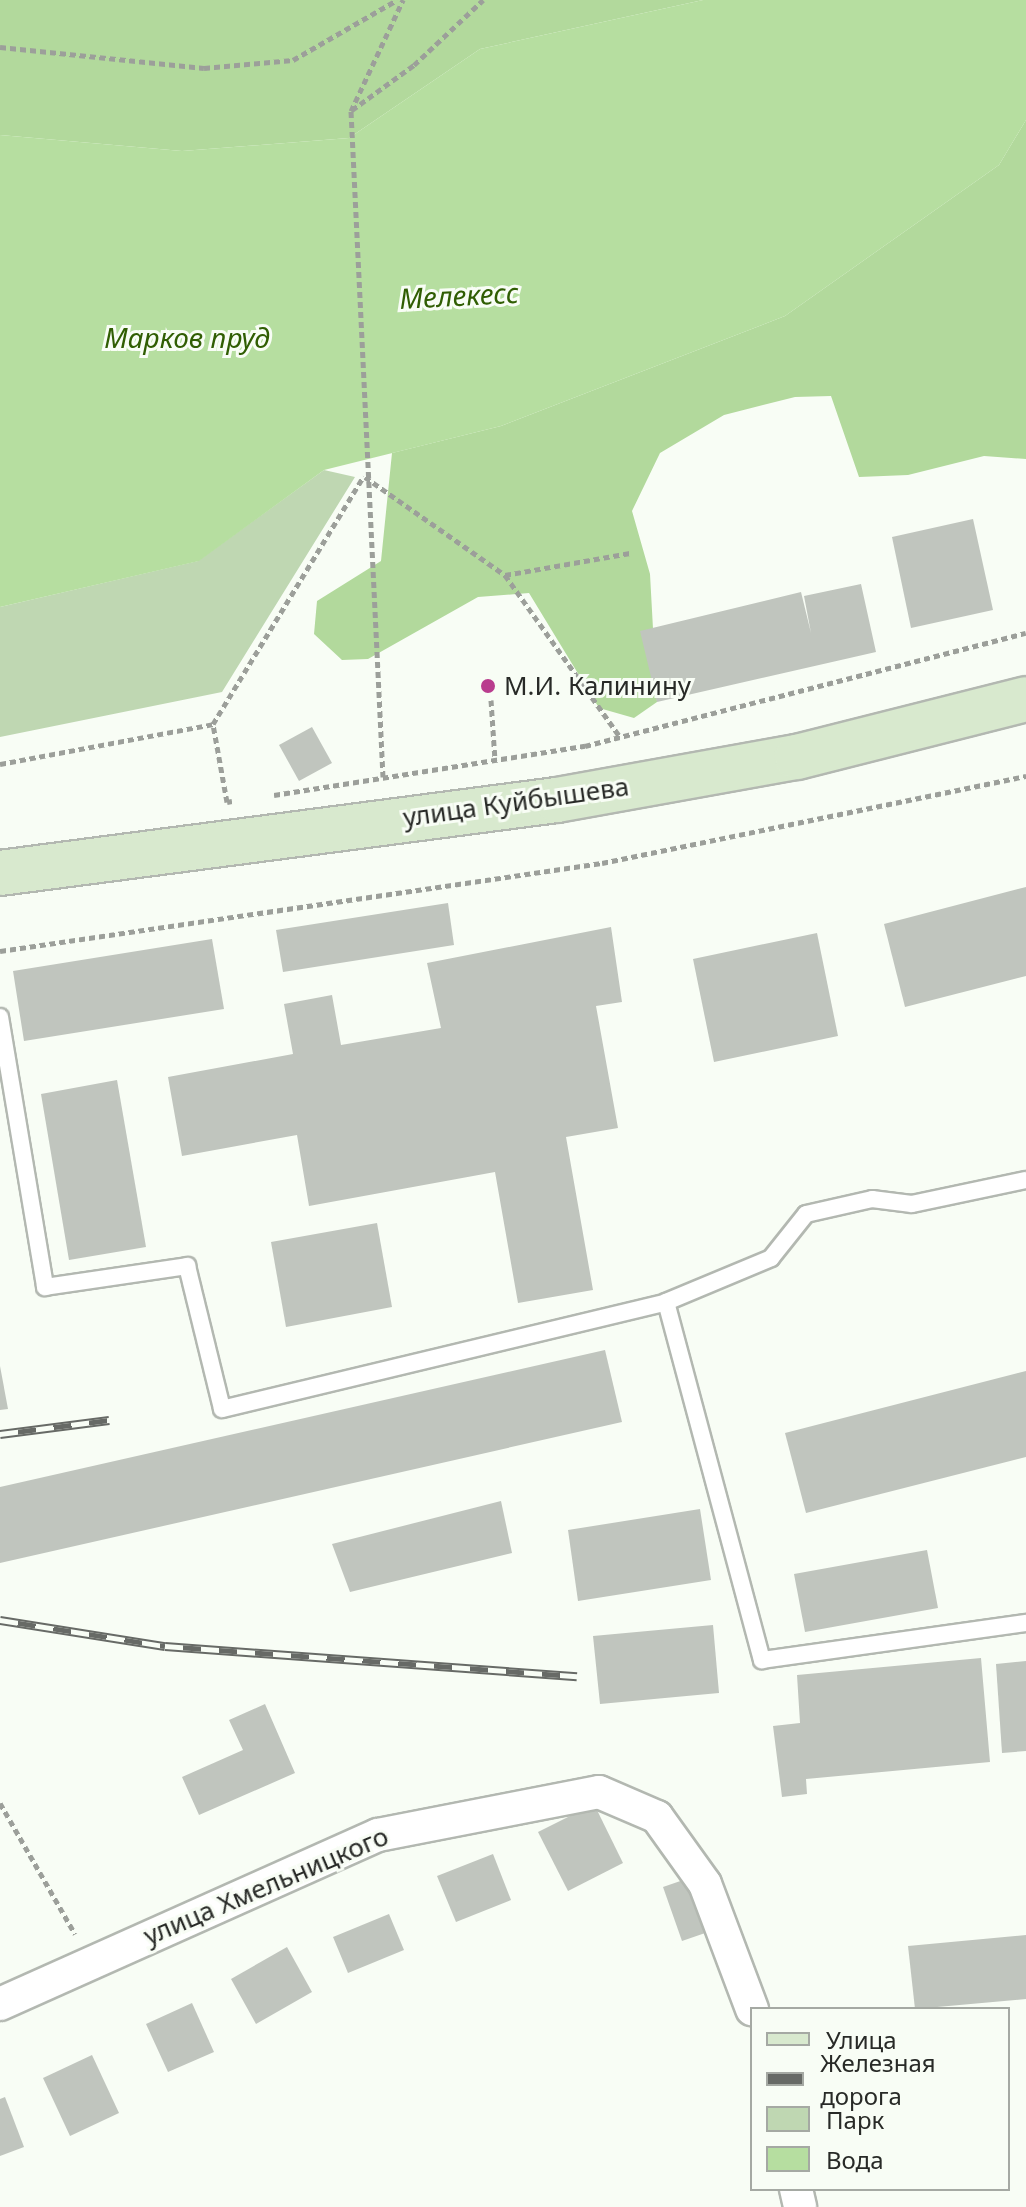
<!DOCTYPE html>
<html>
<head>
<meta charset="utf-8">
<style>
	body { margin:0 }
	#map { position:relative; width:1026px; height:2207px; overflow:hidden; background:#f8fdf5; font-family:"Noto Sans",sans-serif }
	div>[style] { position:absolute }
	.green>* { inset:0; background:#bfd7b2 }
	.forest>* { inset:0; background:#b2d99c }
	.water>* { inset:0; background:#b6dea0 }
	.building>* { inset:0; background:#c0c5be }
	.path>* { height:5px; margin-top:-2.5px; transform-origin:0; background:repeating-linear-gradient(90deg,#9c9f9a 0 6px,transparent 0 10px) }
	.roads { filter:drop-shadow(2px 0 #b3b8b1) drop-shadow(-2px 0 #b3b8b1) drop-shadow(0 2px #b3b8b1) drop-shadow(0 -2px #b3b8b1) }
	.lane>* { height:16px; margin:-8px; padding:0 8px; transform-origin:8px; border-radius:8px; background:#fff }
	.street>* { height:32px; margin:-16px; padding:0 16px; transform-origin:16px; border-radius:16px; background:#fff }
	.secondary>* { height:44px; margin:-22px; padding:0 22px; transform-origin:22px; border-radius:22px; background:#d8e9ce }
	.rail>* { height:9px; margin-top:-4.5px; transform-origin:0; background:repeating-linear-gradient(90deg,#f8fdf5 0 18px,#676a66 0 36px); box-sizing:border-box; border-block:2px solid #676a66 }
	.dots>* { width:22px; height:22px; translate:-50% -50%; box-sizing:border-box; border:4px solid #f8fdf5; border-radius:50% }
	span { translate:-50% -50%; white-space:nowrap; text-align:center; line-height:1.15; -webkit-text-stroke:6px #f8fdf5; paint-order:stroke }
	.poi-label { font-size:26px; color:#282a27 }
	.left { translate:0 -50%; text-align:left }
	.street-label { font-size:26px; color:#282a27 }
	.water-label { font-size:28px; color:#305e03; font-style:italic }
	.legend { position:absolute; left:750px; top:2007px; width:260px; height:184px; box-sizing:border-box; background:#f8fdf5; border:2px solid #a5a9a3; margin:0; padding:10px 14px; list-style:none; font-size:24px; color:#282a27 }
	.legend li { display:flex; align-items:center; gap:16px; height:40px }
	.legend b { width:40px; border:2px solid #a5a9a3 }
</style>
</head>
<body>
<div id="map">
	<div class="green">
		<i style="clip-path:polygon(324px 470px,355px 477px,222px 692px,0 737px,0 607px,198px 561px)"></i>
	</div>
	<div class="forest">
		<i style="clip-path:polygon(0 0,703px 0,480px 49px,349px 138px,182px 151px,0 135px)"></i>
		<i style="clip-path:polygon(1026px 120px,1026px 459px,984px 456px,908px 475px,859px 477px,831px 396px,795px 397px,724px 415px,660px 453px,632px 511px,650px 574px,657px 702px,634px 718px,599px 708px,529px 593px,478px 597px,368px 659px,342px 660px,314px 634px,317px 601px,381px 561px,392px 453px,501px 426px,785px 316px,999px 165px)"></i>
	</div>
	<div class="water">
		<i style="clip-path:polygon(703px 0,1026px 0,1026px 120px,999px 165px,785px 316px,501px 426px,324px 470px,199px 561px,0 607px,0 135px,182px 151px,349px 138px,480px 49px)"></i>
	</div>
	<div class="building">
		<i style="clip-path:polygon(973px 519px,993px 610px,911px 628px,892px 537px)"></i>
		<i style="clip-path:polygon(861px 584px,876px 652px,657px 702px,640px 631px,801px 592px,811px 633px,804px 596px)"></i>
		<i style="clip-path:polygon(312px 727px,332px 763px,299px 781px,279px 745px)"></i>
		<i style="clip-path:polygon(1026px 887px,1026px 976px,905px 1007px,884px 924px)"></i>
		<i style="clip-path:polygon(448px 903px,454px 945px,283px 972px,276px 930px)"></i>
		<i style="clip-path:polygon(611px 927px,622px 1002px,596px 1006px,618px 1128px,566px 1137px,593px 1290px,518px 1303px,495px 1172px,309px 1206px,297px 1135px,182px 1156px,168px 1077px,293px 1054px,284px 1004px,332px 995px,341px 1045px,441px 1028px,427px 963px)"></i>
		<i style="clip-path:polygon(817px 933px,838px 1036px,714px 1062px,693px 959px)"></i>
		<i style="clip-path:polygon(212px 939px,224px 1009px,24px 1041px,13px 971px)"></i>
		<i style="clip-path:polygon(117px 1080px,146px 1247px,69px 1260px,41px 1094px)"></i>
		<i style="clip-path:polygon(377px 1223px,392px 1307px,286px 1327px,271px 1242px)"></i>
		<i style="clip-path:polygon(605px 1350px,622px 1422px,0 1563px,0 1487px)"></i>
		<i style="clip-path:polygon(0 1366px,8px 1409px,0 1410px)"></i>
		<i style="clip-path:polygon(1026px 1371px,1026px 1457px,806px 1513px,785px 1433px)"></i>
		<i style="clip-path:polygon(501px 1501px,512px 1553px,350px 1592px,332px 1544px)"></i>
		<i style="clip-path:polygon(700px 1509px,711px 1580px,578px 1601px,568px 1530px)"></i>
		<i style="clip-path:polygon(927px 1550px,938px 1608px,805px 1632px,794px 1574px)"></i>
		<i style="clip-path:polygon(713px 1625px,719px 1693px,600px 1704px,593px 1636px)"></i>
		<i style="clip-path:polygon(981px 1658px,990px 1762px,806px 1779px,807px 1794px,782px 1797px,773px 1726px,800px 1723px,797px 1675px)"></i>
		<i style="clip-path:polygon(1026px 1661px,1026px 1751px,1002px 1753px,996px 1664px)"></i>
		<i style="clip-path:polygon(265px 1704px,295px 1773px,199px 1815px,182px 1777px,243px 1750px,229px 1720px)"></i>
		<i style="clip-path:polygon(594px 1804px,623px 1863px,568px 1891px,538px 1832px)"></i>
		<i style="clip-path:polygon(493px 1854px,511px 1900px,456px 1922px,437px 1876px)"></i>
		<i style="clip-path:polygon(692px 1877px,711px 1931px,682px 1941px,663px 1887px)"></i>
		<i style="clip-path:polygon(389px 1914px,404px 1950px,348px 1973px,333px 1937px)"></i>
		<i style="clip-path:polygon(1026px 1935px,1026px 1999px,915px 2009px,908px 1946px)"></i>
		<i style="clip-path:polygon(287px 1947px,312px 1992px,256px 2024px,231px 1979px)"></i>
		<i style="clip-path:polygon(192px 2003px,214px 2052px,168px 2072px,146px 2024px)"></i>
		<i style="clip-path:polygon(92px 2055px,119px 2113px,70px 2136px,43px 2078px)"></i>
		<i style="clip-path:polygon(5px 2097px,24px 2147px,0 2156px,0 2099px)"></i>
	</div>
	<div class="path">
		<i style="left:0;top:47px;width:205px;rotate:5.9deg"></i>
		<i style="left:204px;top:68px;width:89px;rotate:-5.1deg"></i>
		<i style="left:293px;top:60px;width:120px;rotate:-30deg"></i>
		<i style="left:352px;top:110px;width:77px;rotate:-36deg"></i>
		<i style="left:414px;top:65px;width:95px;rotate:-43.3deg"></i>
		<i style="left:365px;top:477px;width:171px;rotate:35deg"></i>
		<i style="left:505px;top:575px;width:127px;rotate:-10deg"></i>
		<i style="left:505px;top:575px;width:199px;rotate:54.6deg"></i>
		<i style="left:491px;top:700px;width:60px;rotate:86.2deg"></i>
		<i style="left:0;top:764px;width:217px;rotate:-10.6deg"></i>
		<i style="left:383px;top:777px;width:667px;rotate:-92.75deg"></i>
		<i style="left:351px;top:111px;width:123px;rotate:-64.9deg"></i>
		<i style="left:274px;top:795px;width:315px;rotate:-9deg"></i>
		<i style="left:585px;top:746px;width:455px;rotate:-14.4deg"></i>
		<i style="left:232px;top:801px;width:5px;rotate:169deg"></i>
		<i style="left:227px;top:802px;width:79px;rotate:-100.2deg"></i>
		<i style="left:213px;top:724px;width:290px;rotate:-58.7deg"></i>
		<i style="left:0;top:951px;width:608px;rotate:-8.32deg"></i>
		<i style="left:602px;top:863px;width:433px;rotate:-11.6deg"></i>
		<i style="left:0;top:1803px;width:151px;rotate:60.2deg"></i>
	</div>
	<div class="roads">
		<div class="lane">
			<i style="left:0;top:1017px;width:274px;rotate:80.5deg"></i>
			<i style="left:45px;top:1287px;width:144px;rotate:-8.4deg"></i>
			<i style="left:187px;top:1266px;width:147px;rotate:76.2deg"></i>
			<i style="left:222px;top:1409px;width:457px;rotate:-13.5deg"></i>
			<i style="left:666px;top:1302px;width:114px;rotate:-22.7deg"></i>
			<i style="left:771px;top:1258px;width:56px;rotate:-51.5deg"></i>
			<i style="left:806px;top:1214px;width:68px;rotate:-12.8deg"></i>
			<i style="left:872px;top:1199px;width:40px;rotate:7.1deg"></i>
			<i style="left:912px;top:1204px;width:116px;rotate:-11.9deg"></i>
			<i style="left:666px;top:1302px;width:371px;rotate:75deg"></i>
			<i style="left:762px;top:1660px;width:267px;rotate:-8deg"></i>
		</div>
		<div class="street">
			<i style="left:0;top:2004px;width:414px;rotate:-24.1deg"></i>
			<i style="left:378px;top:1835px;width:225px;rotate:-11deg"></i>
			<i style="left:599px;top:1792px;width:63px;rotate:23.3deg"></i>
			<i style="left:657px;top:1817px;width:82px;rotate:54.4deg"></i>
			<i style="left:705px;top:1884px;width:134px;rotate:69.4deg"></i>
			<i style="left:796px;top:2189px;width:18px;rotate:77deg"></i>
		</div>
		<div class="secondary">
			<i style="left:0;top:873px;width:562px;rotate:-7.47deg"></i>
			<i style="left:557px;top:800px;width:244px;rotate:-10.2deg"></i>
			<i style="left:797px;top:757px;width:236px;rotate:-14.2deg"></i>
		</div>
	</div>
	<div class="rail">
		<i style="left:0;top:1434px;width:110px;rotate:-7.3deg"></i>
		<i style="left:0;top:1620px;width:167px;rotate:9deg"></i>
		<i style="left:165px;top:1646px;width:413px;rotate:4.2deg"></i>
	</div>
	<div class="dots">
		<i style="left:488px;top:686px;background:#b93d8e"></i>
	</div>
	<div class="poi-label">
		<span class="left" style="left:504px;top:686px">М.И. Калинину</span>
	</div>
	<div class="street-label">
		<span style="left:516px;top:802px;rotate:-8deg">улица Куйбышева</span>
		<span style="left:266px;top:1886px;rotate:-23deg">улица Хмельницкого</span>
	</div>
	<div class="water-label">
		<span style="left:459px;top:295px;rotate:-3deg">Мелекесс</span>
		<span style="left:187px;top:337px">Марков пруд</span>
	</div>
	<ul class="legend">
	<li><b style="height:10px;background:#d8e9ce"></b>Улица</li>
	<li><b style="height:10px;background:#676a66"></b>Железная дорога</li>
	<li><b style="height:22px;background:#bfd7b2"></b>Парк</li>
	<li><b style="height:22px;background:#b6dea0"></b>Вода</li>
	</ul>
</div>
</body>
</html>
